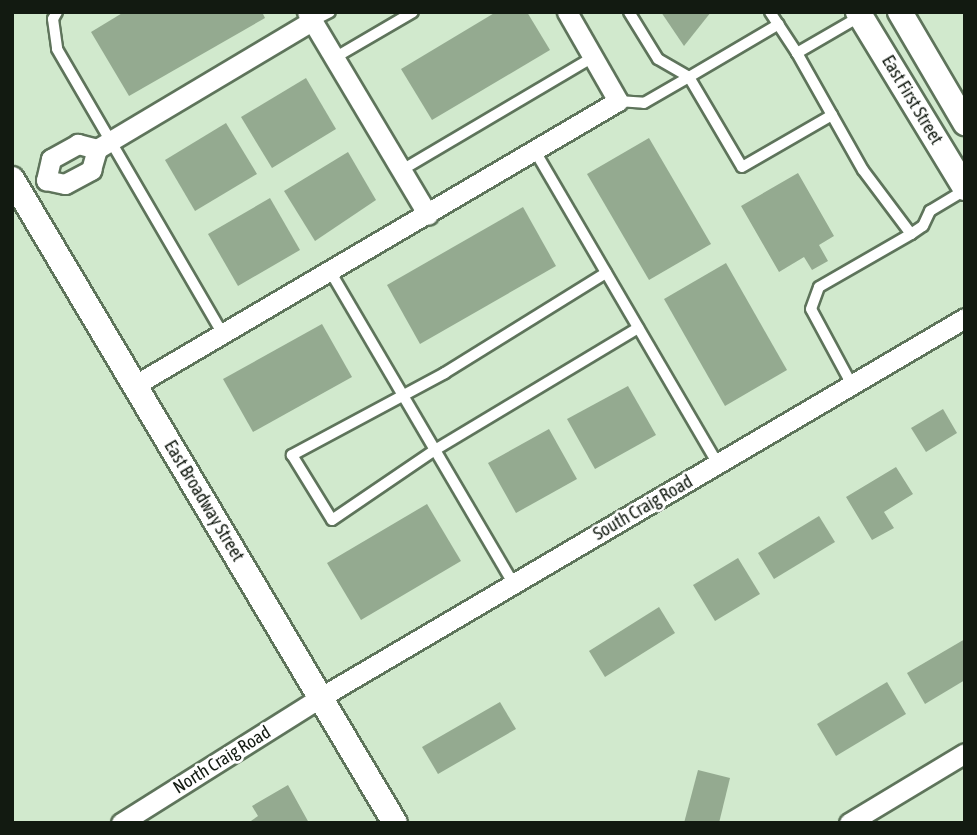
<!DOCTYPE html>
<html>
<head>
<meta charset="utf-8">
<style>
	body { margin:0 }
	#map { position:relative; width:977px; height:835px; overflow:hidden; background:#d1e9cd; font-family:"Asap Condensed",sans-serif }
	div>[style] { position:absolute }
	.building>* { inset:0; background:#94aa90 }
	.roads { filter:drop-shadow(2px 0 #5e745b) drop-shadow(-2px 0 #5e745b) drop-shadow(0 2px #5e745b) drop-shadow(0 -2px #5e745b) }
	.service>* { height:10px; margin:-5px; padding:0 5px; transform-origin:5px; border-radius:5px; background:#fff }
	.minor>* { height:19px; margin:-9.5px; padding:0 9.5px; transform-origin:9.5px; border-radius:9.5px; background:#fff }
	.tertiary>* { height:24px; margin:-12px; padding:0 12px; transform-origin:12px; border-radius:12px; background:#fff }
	span { translate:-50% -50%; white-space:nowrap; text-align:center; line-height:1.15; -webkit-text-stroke:5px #fff; paint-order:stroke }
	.street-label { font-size:18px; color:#121a11 }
	.frame { position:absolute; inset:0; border:14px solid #121a11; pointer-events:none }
</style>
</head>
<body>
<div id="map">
	<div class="building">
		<i style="clip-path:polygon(124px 12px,262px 12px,265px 18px,129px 96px,91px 32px)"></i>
		<i style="clip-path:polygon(496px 12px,527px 12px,550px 50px,432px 120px,401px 69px)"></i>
		<i style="clip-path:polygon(661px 12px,711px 12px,684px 46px)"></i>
		<i style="clip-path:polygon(306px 78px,336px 129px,272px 168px,241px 117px)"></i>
		<i style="clip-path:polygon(226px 123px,257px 174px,195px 211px,165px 160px)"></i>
		<i style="clip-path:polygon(649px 138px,711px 244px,649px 280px,587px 174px)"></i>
		<i style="clip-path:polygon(348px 152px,376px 200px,315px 241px,284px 191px)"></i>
		<i style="clip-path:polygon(798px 173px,834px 236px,819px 245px,828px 261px,812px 270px,804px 257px,779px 272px,741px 206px)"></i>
		<i style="clip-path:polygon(270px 198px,300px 250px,238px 286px,208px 234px)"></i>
		<i style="clip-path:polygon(523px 207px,556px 266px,420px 344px,387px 285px)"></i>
		<i style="clip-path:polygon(726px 263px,787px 370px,725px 406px,664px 299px)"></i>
		<i style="clip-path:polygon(322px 324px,352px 377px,253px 432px,223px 379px)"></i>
		<i style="clip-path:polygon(628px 386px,656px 435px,595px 469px,567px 419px)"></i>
		<i style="clip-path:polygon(943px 409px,957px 433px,926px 452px,911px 428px)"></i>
		<i style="clip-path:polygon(549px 429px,577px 479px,516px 513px,488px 463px)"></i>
		<i style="clip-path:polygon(896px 467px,913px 494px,884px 512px,894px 528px,872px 540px,846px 497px)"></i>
		<i style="clip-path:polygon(427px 504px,461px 561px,361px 620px,327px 563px)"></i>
		<i style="clip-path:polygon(819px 516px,835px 542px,774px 579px,758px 553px)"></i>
		<i style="clip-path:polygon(738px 558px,760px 594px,715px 621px,693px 585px)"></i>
		<i style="clip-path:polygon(659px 607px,675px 633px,605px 677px,589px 651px)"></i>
		<i style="clip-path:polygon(965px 639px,965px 680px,925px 704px,907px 673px)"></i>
		<i style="clip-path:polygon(887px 682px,906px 714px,836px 756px,817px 724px)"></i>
		<i style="clip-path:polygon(500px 702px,516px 729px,438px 774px,422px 747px)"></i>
		<i style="clip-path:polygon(698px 770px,730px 778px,719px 823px,684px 823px)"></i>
		<i style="clip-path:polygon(288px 785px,309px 823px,248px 823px,258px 816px,252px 806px)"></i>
	</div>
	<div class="roads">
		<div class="service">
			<i style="left:57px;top:12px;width:8px;rotate:120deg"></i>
			<i style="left:53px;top:19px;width:30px;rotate:82deg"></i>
			<i style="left:57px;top:49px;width:330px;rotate:59.8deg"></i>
			<i style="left:629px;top:12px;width:55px;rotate:58.3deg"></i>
			<i style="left:658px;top:59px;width:36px;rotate:30deg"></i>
			<i style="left:689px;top:77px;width:104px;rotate:-30.5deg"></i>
			<i style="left:770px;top:12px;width:49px;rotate:56.6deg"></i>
			<i style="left:859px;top:17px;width:72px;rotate:149.9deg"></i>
			<i style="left:797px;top:53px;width:134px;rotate:60.6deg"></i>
			<i style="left:863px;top:170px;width:80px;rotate:53.1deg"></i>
			<i style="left:312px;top:21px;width:20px;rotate:-27deg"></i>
			<i style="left:336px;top:57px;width:89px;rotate:-30.3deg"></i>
			<i style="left:618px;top:101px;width:26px;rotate:4deg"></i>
			<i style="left:644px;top:103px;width:52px;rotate:-30deg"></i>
			<i style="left:689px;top:77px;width:104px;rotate:59.5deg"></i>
			<i style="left:742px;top:167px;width:104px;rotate:-30deg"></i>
			<i style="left:535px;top:151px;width:363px;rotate:59.7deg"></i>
			<i style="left:402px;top:170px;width:222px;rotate:-30.6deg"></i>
			<i style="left:330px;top:271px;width:363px;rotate:59.6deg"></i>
			<i style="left:606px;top:273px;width:190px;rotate:148.2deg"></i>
			<i style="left:445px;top:373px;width:174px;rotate:151.8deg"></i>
			<i style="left:292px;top:455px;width:76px;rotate:58.4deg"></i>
			<i style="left:332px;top:520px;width:125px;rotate:-34.2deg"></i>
			<i style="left:435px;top:450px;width:237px;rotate:-31deg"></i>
			<i style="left:852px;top:385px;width:86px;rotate:-118.3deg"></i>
			<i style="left:811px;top:309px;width:23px;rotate:-70deg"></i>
			<i style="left:819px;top:287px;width:106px;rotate:-29.9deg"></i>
			<i style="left:911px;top:234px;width:14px;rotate:-34deg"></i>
			<i style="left:923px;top:226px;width:17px;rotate:-65deg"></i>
			<i style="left:930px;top:211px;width:41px;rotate:-31deg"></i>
		</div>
		<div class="minor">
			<i style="left:307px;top:12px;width:236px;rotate:59.2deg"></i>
			<i style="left:97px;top:149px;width:20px;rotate:-165deg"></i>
			<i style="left:78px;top:144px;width:31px;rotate:151deg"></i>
			<i style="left:51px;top:159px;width:22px;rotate:103deg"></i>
			<i style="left:46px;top:180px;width:19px;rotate:12deg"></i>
			<i style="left:65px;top:184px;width:30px;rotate:-28deg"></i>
			<i style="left:91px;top:170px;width:22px;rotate:-74deg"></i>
			<i style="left:97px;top:149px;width:250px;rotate:-30.8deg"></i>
			<i style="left:135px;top:385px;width:560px;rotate:-30.46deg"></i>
			<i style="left:618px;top:101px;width:103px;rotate:-119.8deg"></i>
			<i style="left:121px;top:823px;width:236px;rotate:-32.2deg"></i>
			<i style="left:321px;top:697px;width:747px;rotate:-30.48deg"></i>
			<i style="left:849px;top:823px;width:135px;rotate:-31.1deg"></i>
		</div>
		<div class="tertiary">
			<i style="left:858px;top:12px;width:206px;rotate:58.7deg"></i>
			<i style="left:900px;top:12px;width:129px;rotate:59.6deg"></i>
			<i style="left:12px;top:179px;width:749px;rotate:59.26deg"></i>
		</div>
	</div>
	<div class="street-label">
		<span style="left:912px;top:100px;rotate:59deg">East First Street</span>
		<span style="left:204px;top:501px;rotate:59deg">East Broadway Street</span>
		<span style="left:643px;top:508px;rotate:-30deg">South Craig Road</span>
		<span style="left:222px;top:760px;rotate:-32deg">North Craig Road</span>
	</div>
	<div class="frame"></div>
</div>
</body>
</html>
